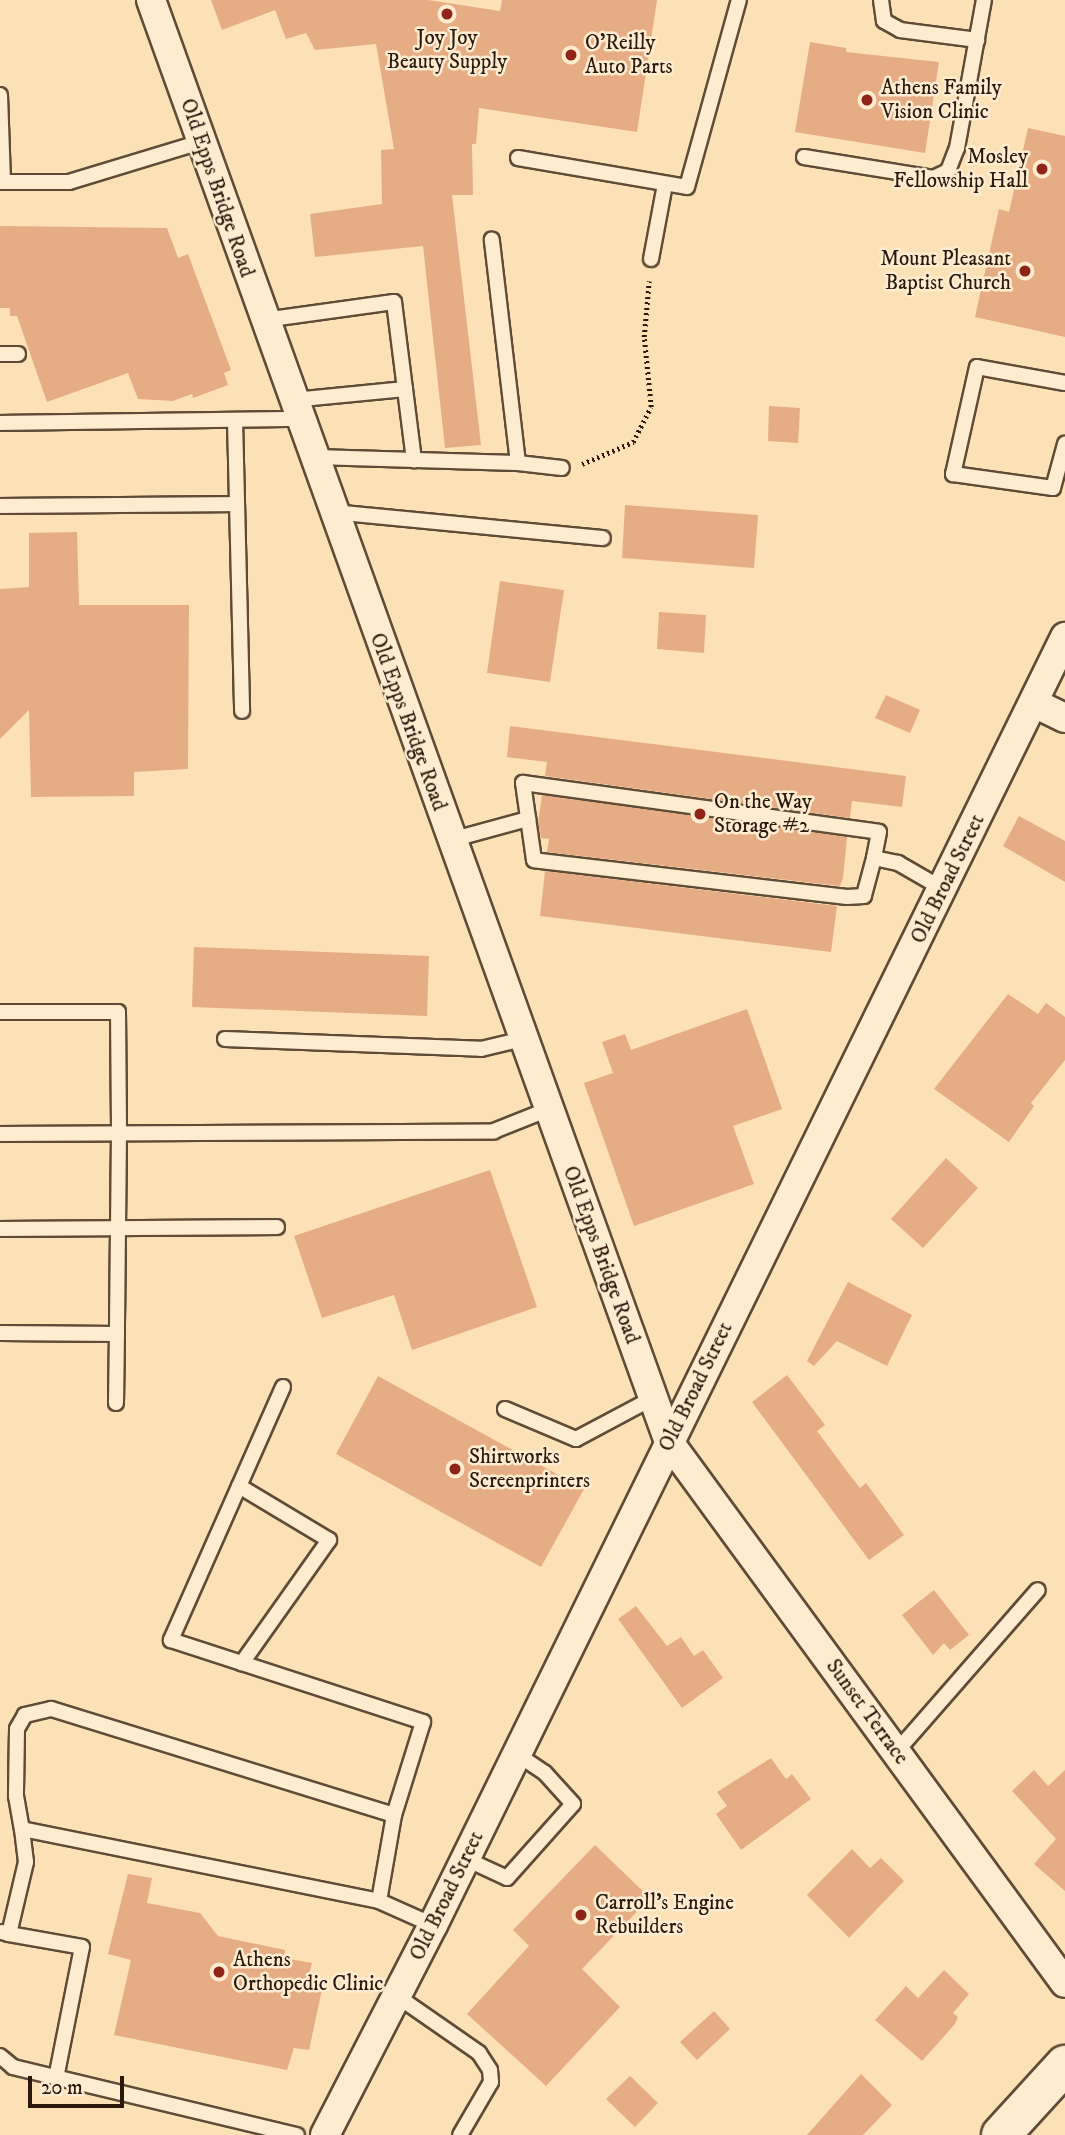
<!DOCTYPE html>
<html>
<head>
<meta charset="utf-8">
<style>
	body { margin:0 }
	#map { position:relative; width:1065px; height:2135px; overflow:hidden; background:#fce1b6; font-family:"IM FELL DW Pica",serif }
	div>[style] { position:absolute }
	.building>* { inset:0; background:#e6ad85 }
	.path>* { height:4.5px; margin-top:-2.25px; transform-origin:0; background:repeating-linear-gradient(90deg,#2b190d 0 2px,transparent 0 5.5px) }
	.roads { filter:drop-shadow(2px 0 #5f4b37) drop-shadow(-2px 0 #5f4b37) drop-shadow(0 2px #5f4b37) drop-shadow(0 -2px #5f4b37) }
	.lane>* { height:14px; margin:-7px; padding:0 7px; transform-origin:7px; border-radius:7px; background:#fdecd0 }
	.street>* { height:28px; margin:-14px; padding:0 14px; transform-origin:14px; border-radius:14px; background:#fdecd0 }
	.secondary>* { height:38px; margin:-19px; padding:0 19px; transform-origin:19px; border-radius:19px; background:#fdecd0 }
	.dots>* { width:19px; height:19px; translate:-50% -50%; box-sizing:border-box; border:4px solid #fdecd0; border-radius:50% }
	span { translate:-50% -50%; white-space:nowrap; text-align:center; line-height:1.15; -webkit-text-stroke:5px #fdecd0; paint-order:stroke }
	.poi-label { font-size:21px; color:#2b190d }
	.left { translate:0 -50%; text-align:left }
	.right { translate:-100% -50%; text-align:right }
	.street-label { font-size:21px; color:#2b190d }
	.scale { position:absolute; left:28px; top:2076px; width:96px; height:32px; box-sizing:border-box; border:4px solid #2b190d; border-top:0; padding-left:9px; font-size:21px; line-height:24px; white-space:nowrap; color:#2b190d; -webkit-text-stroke:5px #fdecd0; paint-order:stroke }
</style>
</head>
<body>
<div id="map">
	<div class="building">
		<i style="clip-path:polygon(211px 0,428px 0,500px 11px,502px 0,657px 0,637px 132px,479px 108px,476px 144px,472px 144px,473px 195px,452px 195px,481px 445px,445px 448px,423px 246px,315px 257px,310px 214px,382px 204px,381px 150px,394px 149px,376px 44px,315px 50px,306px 33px,286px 39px,275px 10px,222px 30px)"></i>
		<i style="clip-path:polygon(810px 42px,846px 48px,846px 52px,939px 62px,925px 153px,795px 132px)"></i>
		<i style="clip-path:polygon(1028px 128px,1065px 136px,1065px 337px,975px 317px,999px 209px,1009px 212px)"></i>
		<i style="clip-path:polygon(0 226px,167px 228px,178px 258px,188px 254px,231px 370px,224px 373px,228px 385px,193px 398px,192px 394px,173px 401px,138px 399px,128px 373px,47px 402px,17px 316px,10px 316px,10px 308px,0 308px)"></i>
		<i style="clip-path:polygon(769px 406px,800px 408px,798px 443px,768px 441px)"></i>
		<i style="clip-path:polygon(625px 505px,758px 515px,754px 568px,622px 558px)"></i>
		<i style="clip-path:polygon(77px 532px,79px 605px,189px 605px,188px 769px,134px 772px,134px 796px,31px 797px,29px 710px,0 739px,0 589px,29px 587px,29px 533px)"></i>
		<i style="clip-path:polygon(500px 581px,564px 590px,550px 682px,487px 673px)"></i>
		<i style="clip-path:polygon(659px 612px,706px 615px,704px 653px,657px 649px)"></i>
		<i style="clip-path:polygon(886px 695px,920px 710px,910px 733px,875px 718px)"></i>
		<i style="clip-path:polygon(510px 726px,906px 776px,902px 807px,852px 801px,850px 818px,545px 776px,547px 762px,507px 757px)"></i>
		<i style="clip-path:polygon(542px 795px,847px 837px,843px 878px,840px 886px,547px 852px,549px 839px,541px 838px,538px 823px)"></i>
		<i style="clip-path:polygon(1019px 816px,1065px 841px,1065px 882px,1003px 846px)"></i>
		<i style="clip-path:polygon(545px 871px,837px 906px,831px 952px,540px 916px)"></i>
		<i style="clip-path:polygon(194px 947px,429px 956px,427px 1016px,192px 1007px)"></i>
		<i style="clip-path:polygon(1008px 994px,1038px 1014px,1046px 1003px,1065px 1017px,1065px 1060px,1031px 1103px,1034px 1106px,1009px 1142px,934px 1089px)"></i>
		<i style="clip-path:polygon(747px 1009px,782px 1109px,733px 1126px,754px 1184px,634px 1226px,584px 1083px,613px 1073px,602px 1042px,625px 1034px,631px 1050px)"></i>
		<i style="clip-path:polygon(946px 1158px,978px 1188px,923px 1248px,891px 1219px)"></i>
		<i style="clip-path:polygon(490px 1170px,537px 1307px,412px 1350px,394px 1295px,322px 1318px,294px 1236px)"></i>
		<i style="clip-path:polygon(848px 1282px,912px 1315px,887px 1366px,837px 1341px,814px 1366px,807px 1361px)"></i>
		<i style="clip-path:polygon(787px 1375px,825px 1425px,817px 1431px,849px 1474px,860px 1488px,866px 1483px,904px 1535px,869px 1560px,752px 1402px)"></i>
		<i style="clip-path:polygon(378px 1376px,584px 1489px,541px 1567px,336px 1454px)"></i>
		<i style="clip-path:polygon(934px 1590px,969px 1635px,950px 1650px,944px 1643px,933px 1655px,902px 1615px)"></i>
		<i style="clip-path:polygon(636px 1606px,667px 1646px,681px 1637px,694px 1656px,703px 1650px,723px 1678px,682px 1708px,618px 1619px)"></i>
		<i style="clip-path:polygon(771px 1758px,786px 1779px,792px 1774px,811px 1799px,741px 1850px,716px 1814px,727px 1806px,717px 1792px)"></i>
		<i style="clip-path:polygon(1034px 1770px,1048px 1786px,1065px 1770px,1065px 1891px,1034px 1864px,1056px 1839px,1012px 1791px)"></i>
		<i style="clip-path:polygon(595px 1845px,650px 1898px,582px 1969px,620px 2007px,546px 2086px,467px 2014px,529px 1946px,513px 1930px)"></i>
		<i style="clip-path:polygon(852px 1849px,870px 1868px,881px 1858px,904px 1881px,849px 1938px,807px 1895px)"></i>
		<i style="clip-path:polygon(128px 1874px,152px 1878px,147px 1903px,200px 1913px,218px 1936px,285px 1950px,284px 1958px,312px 1963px,308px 1980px,323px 1985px,309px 2050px,294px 2048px,287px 2070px,114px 2035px,131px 1960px,108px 1954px)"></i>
		<i style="clip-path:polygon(944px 1970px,969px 1994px,953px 2013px,958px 2017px,955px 2024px,922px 2061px,875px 2020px,906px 1986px,918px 1998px)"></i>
		<i style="clip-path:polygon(714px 2011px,730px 2029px,697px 2060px,680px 2042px)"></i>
		<i style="clip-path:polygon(861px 2074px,892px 2105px,863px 2135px,807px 2135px)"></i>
		<i style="clip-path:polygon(630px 2076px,658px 2103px,635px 2127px,606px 2099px)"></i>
	</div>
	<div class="path">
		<i style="left:582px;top:464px;width:56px;rotate:-23.3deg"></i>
		<i style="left:633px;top:442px;width:39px;rotate:-63deg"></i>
		<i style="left:651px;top:407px;width:70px;rotate:-95.7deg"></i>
		<i style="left:644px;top:337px;width:56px;rotate:-84.9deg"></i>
	</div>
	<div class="roads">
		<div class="lane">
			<i style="left:881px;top:0;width:21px;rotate:82deg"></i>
			<i style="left:884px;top:21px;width:18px;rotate:29deg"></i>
			<i style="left:900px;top:30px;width:78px;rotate:7.4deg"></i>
			<i style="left:0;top:95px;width:87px;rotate:88deg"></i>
			<i style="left:804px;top:157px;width:131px;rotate:9.2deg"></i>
			<i style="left:933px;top:178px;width:17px;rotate:-25deg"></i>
			<i style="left:948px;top:171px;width:25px;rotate:-69deg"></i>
			<i style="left:957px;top:148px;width:150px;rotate:-79.7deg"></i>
			<i style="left:518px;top:158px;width:171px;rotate:9.7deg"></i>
			<i style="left:687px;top:187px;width:194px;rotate:-74.5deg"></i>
			<i style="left:0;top:182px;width:69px"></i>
			<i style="left:69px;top:182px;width:138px;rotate:-16.9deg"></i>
			<i style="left:651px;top:259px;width:76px;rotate:-79.4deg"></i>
			<i style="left:264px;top:320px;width:131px;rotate:-7.9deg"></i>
			<i style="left:394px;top:302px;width:88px;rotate:82.8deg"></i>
			<i style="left:405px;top:389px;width:114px;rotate:174.4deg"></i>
			<i style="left:0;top:354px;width:18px"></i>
			<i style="left:1065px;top:383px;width:89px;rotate:-169.7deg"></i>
			<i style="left:977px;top:367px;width:110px;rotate:102.6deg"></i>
			<i style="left:953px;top:474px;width:101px;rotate:8deg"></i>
			<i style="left:1053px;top:488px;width:46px;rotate:-74.7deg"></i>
			<i style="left:405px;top:389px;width:72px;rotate:82.8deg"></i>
			<i style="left:235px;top:420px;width:291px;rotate:88.6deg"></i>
			<i style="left:0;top:423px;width:298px;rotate:-0.8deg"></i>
			<i style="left:314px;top:457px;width:204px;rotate:1.7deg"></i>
			<i style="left:518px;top:463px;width:225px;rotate:-96.7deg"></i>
			<i style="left:518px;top:463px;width:44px;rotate:6.5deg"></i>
			<i style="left:0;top:506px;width:236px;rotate:-0.5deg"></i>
			<i style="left:332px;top:512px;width:272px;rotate:5.5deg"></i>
			<i style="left:451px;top:840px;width:80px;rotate:-15.3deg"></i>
			<i style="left:874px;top:858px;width:39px;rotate:105deg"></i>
			<i style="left:864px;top:896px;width:17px;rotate:177deg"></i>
			<i style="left:847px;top:897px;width:315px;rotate:-173.3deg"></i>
			<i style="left:534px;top:860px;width:78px;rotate:-98.1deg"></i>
			<i style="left:523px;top:783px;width:359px;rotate:7.8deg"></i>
			<i style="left:879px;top:832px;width:26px;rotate:101deg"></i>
			<i style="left:874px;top:858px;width:25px;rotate:12deg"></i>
			<i style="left:898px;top:863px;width:52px;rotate:30deg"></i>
			<i style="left:0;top:1012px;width:118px"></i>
			<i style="left:118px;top:1012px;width:121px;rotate:89.5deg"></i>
			<i style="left:119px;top:1133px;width:201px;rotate:90.6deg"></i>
			<i style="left:117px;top:1334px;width:117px;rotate:-179.5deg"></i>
			<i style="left:225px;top:1039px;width:256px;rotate:2.2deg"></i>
			<i style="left:481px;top:1049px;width:43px;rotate:-13.4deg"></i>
			<i style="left:0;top:1134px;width:494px;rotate:-0.3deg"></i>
			<i style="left:494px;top:1131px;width:59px;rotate:-21.8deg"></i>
			<i style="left:0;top:1229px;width:277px;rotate:-0.4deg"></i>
			<i style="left:283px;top:1387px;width:277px;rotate:113.9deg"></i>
			<i style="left:171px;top:1640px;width:265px;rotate:18deg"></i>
			<i style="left:423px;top:1722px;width:97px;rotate:107.3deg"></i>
			<i style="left:116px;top:1403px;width:69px;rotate:-89.2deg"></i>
			<i style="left:505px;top:1409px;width:77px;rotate:22.9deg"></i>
			<i style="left:576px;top:1439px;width:87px;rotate:-28deg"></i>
			<i style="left:239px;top:1486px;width:105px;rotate:31deg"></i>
			<i style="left:329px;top:1540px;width:151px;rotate:125.3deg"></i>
			<i style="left:896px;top:1752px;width:215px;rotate:-48.8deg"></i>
			<i style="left:466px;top:1859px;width:45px;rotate:24.9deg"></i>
			<i style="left:507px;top:1878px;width:99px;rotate:-48.3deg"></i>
			<i style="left:573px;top:1804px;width:42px;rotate:-132.1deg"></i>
			<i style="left:545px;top:1773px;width:34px;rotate:-146deg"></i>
			<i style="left:379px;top:1901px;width:87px;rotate:-80.1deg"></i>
			<i style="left:394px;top:1815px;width:359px;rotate:-162.8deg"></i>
			<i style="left:51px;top:1709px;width:27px;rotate:167deg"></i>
			<i style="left:25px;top:1715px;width:16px;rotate:120deg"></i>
			<i style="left:17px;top:1729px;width:67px;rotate:90.9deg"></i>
			<i style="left:16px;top:1796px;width:34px;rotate:80deg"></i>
			<i style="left:22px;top:1829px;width:364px;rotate:11.4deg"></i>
			<i style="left:379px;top:1901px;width:59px;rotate:24deg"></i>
			<i style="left:2px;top:1932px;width:7px;rotate:16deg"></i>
			<i style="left:9px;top:1934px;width:74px;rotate:-76.7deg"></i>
			<i style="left:26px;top:1862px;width:33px;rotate:-97deg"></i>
			<i style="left:9px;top:1934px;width:74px;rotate:10.1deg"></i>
			<i style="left:82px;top:1947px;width:134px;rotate:101.2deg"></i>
			<i style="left:397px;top:1996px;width:100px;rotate:34.8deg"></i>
			<i style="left:479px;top:2053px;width:20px;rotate:57deg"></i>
			<i style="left:490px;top:2070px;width:12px;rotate:85deg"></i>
			<i style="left:491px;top:2082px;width:61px;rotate:120.3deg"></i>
			<i style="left:0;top:2056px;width:17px;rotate:40deg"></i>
			<i style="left:13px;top:2067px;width:292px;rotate:13.5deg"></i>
		</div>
		<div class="street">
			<i style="left:151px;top:0;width:1532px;rotate:70.24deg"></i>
			<i style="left:669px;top:1442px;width:670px;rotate:53.8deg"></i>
			<i style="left:1034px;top:703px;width:34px;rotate:26deg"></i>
			<i style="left:325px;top:2135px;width:236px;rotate:-62.8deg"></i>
			<i style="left:433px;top:1925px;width:1435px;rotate:-63.86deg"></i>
		</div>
		<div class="secondary">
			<i style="left:1001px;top:2135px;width:95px;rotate:-47.6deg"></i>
		</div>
	</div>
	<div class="dots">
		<i style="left:447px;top:14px;background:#8f2418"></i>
		<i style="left:571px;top:55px;background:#8f2418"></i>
		<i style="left:867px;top:100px;background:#8f2418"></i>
		<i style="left:1042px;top:169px;background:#8f2418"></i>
		<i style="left:1025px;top:271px;background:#8f2418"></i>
		<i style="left:700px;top:814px;background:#8f2418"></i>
		<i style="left:455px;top:1469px;background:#8f2418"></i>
		<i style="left:581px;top:1915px;background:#8f2418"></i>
		<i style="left:219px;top:1972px;background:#8f2418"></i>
	</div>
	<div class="poi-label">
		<span style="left:447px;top:50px">Joy Joy<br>Beauty Supply</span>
		<span class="left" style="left:585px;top:55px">O'Reilly<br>Auto Parts</span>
		<span class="left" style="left:881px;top:100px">Athens Family<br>Vision Clinic</span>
		<span class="right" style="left:1028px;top:169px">Mosley<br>Fellowship Hall</span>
		<span class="right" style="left:1011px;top:271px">Mount Pleasant<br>Baptist Church</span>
		<span class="left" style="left:714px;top:814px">On the Way<br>Storage #2</span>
		<span class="left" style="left:469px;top:1469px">Shirtworks<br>Screenprinters</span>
		<span class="left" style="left:595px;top:1915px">Carroll's Engine<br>Rebuilders</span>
		<span class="left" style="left:233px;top:1972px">Athens<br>Orthopedic Clinic</span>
	</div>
	<div class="street-label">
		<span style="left:217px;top:188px;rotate:71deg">Old Epps Bridge Road</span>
		<span style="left:408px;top:722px;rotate:70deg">Old Epps Bridge Road</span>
		<span style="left:948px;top:879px;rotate:-64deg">Old Broad Street</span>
		<span style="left:601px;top:1255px;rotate:70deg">Old Epps Bridge Road</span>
		<span style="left:696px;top:1387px;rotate:-64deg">Old Broad Street</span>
		<span style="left:867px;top:1712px;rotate:54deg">Sunset Terrace</span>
		<span style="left:447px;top:1896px;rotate:-64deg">Old Broad Street</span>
	</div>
	<div class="scale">20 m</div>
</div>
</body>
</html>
